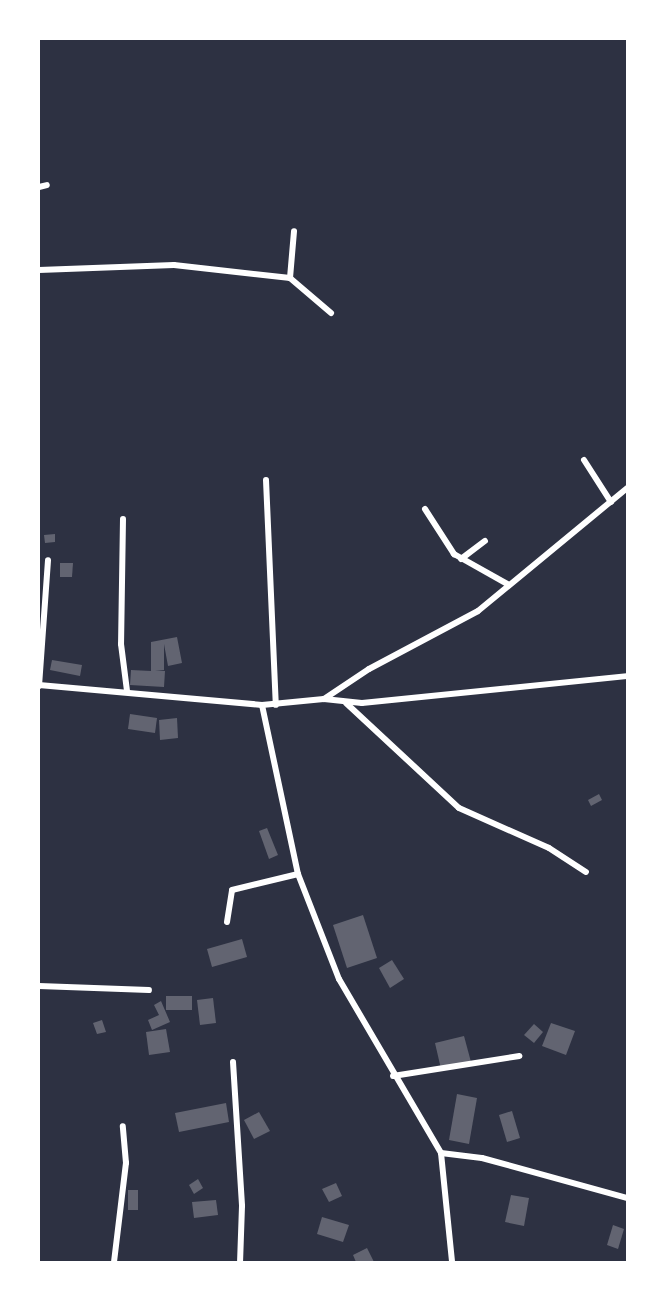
<!DOCTYPE html>
<html>
<head>
<meta charset="utf-8">
<style>
	body { margin:0 }
	#map { position:relative; width:666px; height:1301px; overflow:hidden; background:#2d3142; font-family:Manrope,sans-serif }
	div>[style] { position:absolute }
	.building>* { inset:0; background:#626471 }
	.minor>* { height:6px; margin:-3px; padding:0 3px; transform-origin:3px; border-radius:3px; background:#fff }
	span { translate:-50% -50%; white-space:nowrap; text-align:center; line-height:1.15; -webkit-text-stroke:6px #fff; paint-order:stroke }
	.frame { position:absolute; inset:0; border:40px solid #fff; pointer-events:none }
</style>
</head>
<body>
<div id="map">
	<div class="building">
		<i style="clip-path:polygon(55px 534px,55px 542px,45px 543px,44px 535px)"></i>
		<i style="clip-path:polygon(60px 563px,73px 563px,72px 577px,60px 577px)"></i>
		<i style="clip-path:polygon(177px 637px,182px 663px,168px 666px,164px 644px,164px 670px,155px 670px,165px 671px,164px 687px,130px 685px,131px 670px,151px 671px,151px 642px)"></i>
		<i style="clip-path:polygon(52px 660px,82px 665px,80px 676px,50px 670px)"></i>
		<i style="clip-path:polygon(130px 714px,157px 718px,155px 733px,128px 729px)"></i>
		<i style="clip-path:polygon(177px 718px,178px 738px,160px 740px,159px 720px)"></i>
		<i style="clip-path:polygon(599px 794px,602px 800px,591px 806px,588px 800px)"></i>
		<i style="clip-path:polygon(267px 828px,278px 855px,269px 859px,259px 831px)"></i>
		<i style="clip-path:polygon(363px 915px,377px 958px,347px 968px,333px 925px)"></i>
		<i style="clip-path:polygon(242px 939px,247px 957px,212px 967px,207px 949px)"></i>
		<i style="clip-path:polygon(392px 960px,404px 979px,390px 988px,379px 968px)"></i>
		<i style="clip-path:polygon(166px 996px,192px 996px,192px 1010px,166px 1010px)"></i>
		<i style="clip-path:polygon(213px 998px,216px 1023px,200px 1025px,197px 1000px)"></i>
		<i style="clip-path:polygon(161px 1001px,170px 1022px,152px 1030px,148px 1020px,159px 1015px,154px 1005px)"></i>
		<i style="clip-path:polygon(102px 1020px,106px 1032px,97px 1034px,93px 1023px)"></i>
		<i style="clip-path:polygon(551px 1023px,575px 1031px,566px 1055px,542px 1046px)"></i>
		<i style="clip-path:polygon(534px 1024px,543px 1032px,534px 1043px,524px 1035px)"></i>
		<i style="clip-path:polygon(166px 1029px,170px 1052px,149px 1055px,146px 1032px)"></i>
		<i style="clip-path:polygon(464px 1036px,471px 1062px,441px 1069px,435px 1043px)"></i>
		<i style="clip-path:polygon(457px 1094px,477px 1098px,469px 1144px,449px 1140px)"></i>
		<i style="clip-path:polygon(226px 1103px,229px 1122px,179px 1132px,175px 1113px)"></i>
		<i style="clip-path:polygon(512px 1111px,520px 1138px,507px 1142px,499px 1115px)"></i>
		<i style="clip-path:polygon(259px 1112px,270px 1131px,254px 1139px,244px 1120px)"></i>
		<i style="clip-path:polygon(198px 1179px,203px 1188px,194px 1194px,189px 1185px)"></i>
		<i style="clip-path:polygon(336px 1183px,342px 1196px,329px 1202px,322px 1189px)"></i>
		<i style="clip-path:polygon(128px 1190px,138px 1190px,138px 1210px,128px 1210px)"></i>
		<i style="clip-path:polygon(511px 1195px,529px 1198px,524px 1226px,505px 1222px)"></i>
		<i style="clip-path:polygon(216px 1200px,218px 1215px,194px 1218px,192px 1202px)"></i>
		<i style="clip-path:polygon(322px 1217px,349px 1225px,343px 1242px,317px 1234px)"></i>
		<i style="clip-path:polygon(613px 1225px,624px 1229px,618px 1249px,607px 1245px)"></i>
		<i style="clip-path:polygon(367px 1248px,374px 1262px,356px 1262px,353px 1255px)"></i>
	</div>
	<div class="minor">
		<i style="left:39px;top:187px;width:8px;rotate:-14deg"></i>
		<i style="left:39px;top:270px;width:135px;rotate:-2.1deg"></i>
		<i style="left:174px;top:265px;width:117px;rotate:6.4deg"></i>
		<i style="left:290px;top:278px;width:54px;rotate:40.5deg"></i>
		<i style="left:290px;top:278px;width:47px;rotate:-85.1deg"></i>
		<i style="left:584px;top:460px;width:50px;rotate:57.3deg"></i>
		<i style="left:266px;top:480px;width:225px;rotate:87.5deg"></i>
		<i style="left:425px;top:509px;width:54px;rotate:57.2deg"></i>
		<i style="left:454px;top:554px;width:63px;rotate:29.4deg"></i>
		<i style="left:123px;top:519px;width:125px;rotate:90.9deg"></i>
		<i style="left:121px;top:644px;width:47px;rotate:82.7deg"></i>
		<i style="left:461px;top:559px;width:30px;rotate:-37deg"></i>
		<i style="left:39px;top:685px;width:224px;rotate:5.1deg"></i>
		<i style="left:262px;top:705px;width:62px;rotate:-5.5deg"></i>
		<i style="left:324px;top:699px;width:54px;rotate:-33.7deg"></i>
		<i style="left:369px;top:669px;width:123px;rotate:-28deg"></i>
		<i style="left:478px;top:611px;width:193px;rotate:-39.5deg"></i>
		<i style="left:39px;top:686px;width:126px;rotate:-85.9deg"></i>
		<i style="left:324px;top:699px;width:38px;rotate:6deg"></i>
		<i style="left:362px;top:703px;width:266px;rotate:-5.8deg"></i>
		<i style="left:346px;top:703px;width:154px;rotate:42.9deg"></i>
		<i style="left:459px;top:808px;width:98px;rotate:24deg"></i>
		<i style="left:549px;top:848px;width:44px;rotate:33deg"></i>
		<i style="left:262px;top:705px;width:173px;rotate:78deg"></i>
		<i style="left:298px;top:874px;width:113px;rotate:68.7deg"></i>
		<i style="left:339px;top:979px;width:202px;rotate:59.6deg"></i>
		<i style="left:441px;top:1153px;width:110px;rotate:84.2deg"></i>
		<i style="left:227px;top:922px;width:32px;rotate:-81deg"></i>
		<i style="left:232px;top:890px;width:68px;rotate:-13.6deg"></i>
		<i style="left:39px;top:986px;width:110px;rotate:2.1deg"></i>
		<i style="left:233px;top:1062px;width:144px;rotate:86.4deg"></i>
		<i style="left:242px;top:1206px;width:56px;rotate:92deg"></i>
		<i style="left:393px;top:1076px;width:128px;rotate:-9deg"></i>
		<i style="left:441px;top:1153px;width:41px;rotate:7deg"></i>
		<i style="left:482px;top:1158px;width:150px;rotate:15.4deg"></i>
		<i style="left:114px;top:1262px;width:100px;rotate:-83.1deg"></i>
		<i style="left:126px;top:1163px;width:37px;rotate:-95deg"></i>
	</div>
	<div class="frame"></div>
</div>
</body>
</html>
